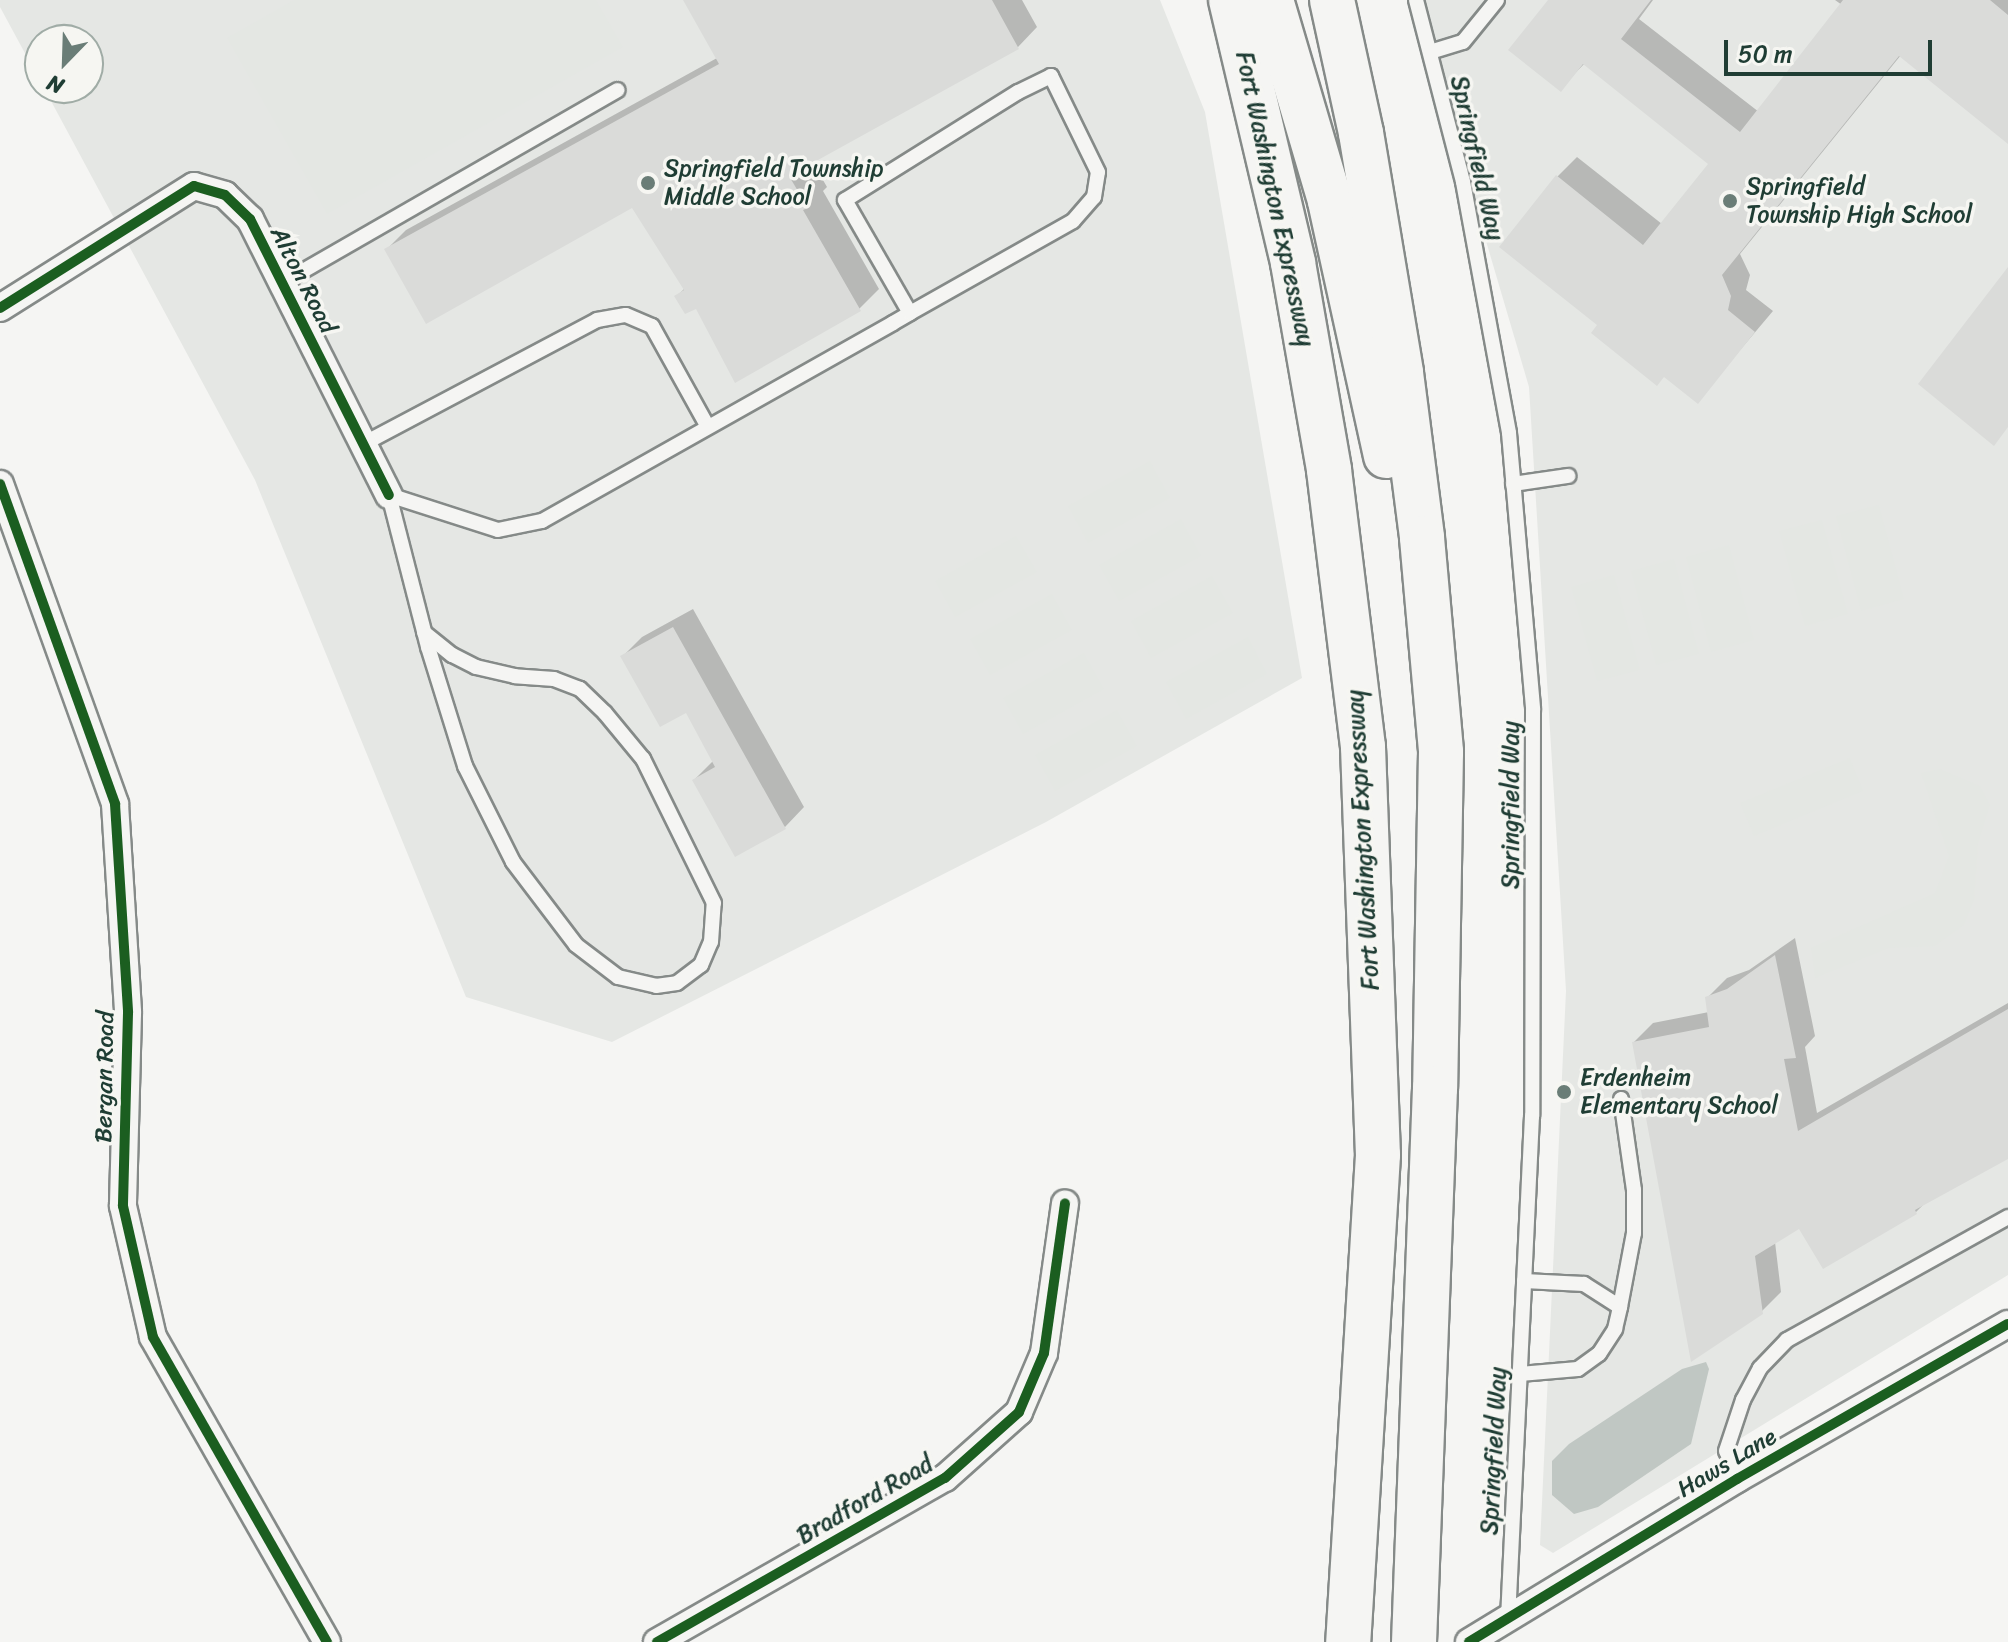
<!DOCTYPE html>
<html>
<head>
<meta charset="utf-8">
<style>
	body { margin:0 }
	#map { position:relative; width:2008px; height:1642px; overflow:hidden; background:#f5f5f3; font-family:Sriracha,sans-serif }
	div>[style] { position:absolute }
	.built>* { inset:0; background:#e5e7e4 }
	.green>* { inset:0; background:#e4e7e3 }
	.water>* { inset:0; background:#c0c7c3 }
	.shadow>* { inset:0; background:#0003 }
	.building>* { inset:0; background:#dadbd9 }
	.roads { filter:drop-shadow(2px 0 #858a88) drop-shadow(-2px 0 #858a88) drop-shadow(0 2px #858a88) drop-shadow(0 -2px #858a88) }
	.service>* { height:14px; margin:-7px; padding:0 7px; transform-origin:7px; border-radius:7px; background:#f5f5f3 }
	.minor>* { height:26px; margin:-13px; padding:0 13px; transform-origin:13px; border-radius:13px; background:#f5f5f3 }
	.motorway>* { height:44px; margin:-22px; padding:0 22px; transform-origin:22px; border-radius:22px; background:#f5f5f3 }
	.cycleway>* { height:10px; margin:-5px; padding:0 5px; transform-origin:5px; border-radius:5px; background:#1b5e20 }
	.dots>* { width:22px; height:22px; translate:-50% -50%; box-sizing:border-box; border:4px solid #f6f6f2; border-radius:50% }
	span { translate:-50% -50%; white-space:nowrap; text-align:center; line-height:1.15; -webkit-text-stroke:7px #f6f6f2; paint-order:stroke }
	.street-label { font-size:24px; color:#1f3d34 }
	.poi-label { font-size:24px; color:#1f3d34 }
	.left { translate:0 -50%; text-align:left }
	.north { position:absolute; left:24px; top:24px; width:80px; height:80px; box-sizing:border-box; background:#f6f6f2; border:2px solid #a0aca6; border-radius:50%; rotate:203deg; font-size:22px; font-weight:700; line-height:32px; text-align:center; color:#1f3d34 }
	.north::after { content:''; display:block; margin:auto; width:28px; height:36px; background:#6a7d77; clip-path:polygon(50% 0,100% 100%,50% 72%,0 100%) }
	.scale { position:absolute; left:1724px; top:40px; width:208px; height:36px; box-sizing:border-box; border:4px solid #1f3d34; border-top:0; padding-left:10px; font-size:24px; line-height:28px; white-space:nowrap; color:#1f3d34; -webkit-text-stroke:6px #f6f6f2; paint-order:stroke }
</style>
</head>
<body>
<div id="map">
	<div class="built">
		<i style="clip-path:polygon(0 0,1160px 0,1205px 112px,1302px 678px,1046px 822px,612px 1042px,466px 997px,255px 480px,44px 88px,88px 88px,88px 40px,40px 40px,40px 81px,0 7px)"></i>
		<i style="clip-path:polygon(1415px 0,2008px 0,2008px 1275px,1553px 1553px,1540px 1545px,1566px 991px,1529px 387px)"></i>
	</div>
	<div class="green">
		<i style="clip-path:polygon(294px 0,596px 0,623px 47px,327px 214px,227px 38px)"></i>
		<i style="clip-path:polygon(1150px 461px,1170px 498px,1088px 543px,1068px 506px)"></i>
		<i style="clip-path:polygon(1879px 505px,1904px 599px,1861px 611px,1836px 516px)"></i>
		<i style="clip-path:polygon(1181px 519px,1201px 556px,1119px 601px,1099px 565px)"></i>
		<i style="clip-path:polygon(1822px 520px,1848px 614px,1805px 626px,1779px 531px)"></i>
		<i style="clip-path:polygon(1016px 536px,1037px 572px,955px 617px,935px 581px)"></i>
		<i style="clip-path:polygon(1729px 545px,1754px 640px,1711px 652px,1686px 557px)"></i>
		<i style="clip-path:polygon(1674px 559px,1699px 654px,1656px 665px,1631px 571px)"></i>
		<i style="clip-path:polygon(1614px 575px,1640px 670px,1597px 681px,1571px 587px)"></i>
		<i style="clip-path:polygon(1212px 576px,1233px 613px,1151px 658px,1131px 621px)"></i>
		<i style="clip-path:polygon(1052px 594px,1072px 630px,990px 675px,970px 639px)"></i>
		<i style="clip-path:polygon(1248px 637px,1267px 674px,1186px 719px,1166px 682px)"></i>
		<i style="clip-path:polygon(1084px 653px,1104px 689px,1023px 734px,1003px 698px)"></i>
		<i style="clip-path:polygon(1117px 710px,1137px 746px,1055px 791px,1035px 755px)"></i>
		<i style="clip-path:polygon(1850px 758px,1863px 791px,1754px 836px,1740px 803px)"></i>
		<i style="clip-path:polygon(1940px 769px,1980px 786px,1990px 805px,1978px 844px,1974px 900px,1964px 925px,1935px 946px,1889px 948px,1815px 978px,1811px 948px,1935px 893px,1949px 856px,1921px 773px)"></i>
	</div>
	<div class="water">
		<i style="clip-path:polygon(1706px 1362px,1709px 1369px,1691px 1444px,1598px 1507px,1574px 1514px,1552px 1495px,1552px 1461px,1569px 1444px,1682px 1369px)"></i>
	</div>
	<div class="shadow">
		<i style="clip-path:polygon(685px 0,1022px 0,1037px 27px,1018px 47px,812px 161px,827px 187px,823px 191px,879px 289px,859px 309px,697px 306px,677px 296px,685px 288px,633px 206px,386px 250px,406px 230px,717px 58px)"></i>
		<i style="clip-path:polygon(1550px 0,1653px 0,1639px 19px,1759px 112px,1842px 5px,1835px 0,2008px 0,2008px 142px,1901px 55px,1740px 254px,1750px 275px,1746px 290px,1773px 311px,1697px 401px,1600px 325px,1557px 177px,1577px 157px,1662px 224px,1711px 163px,1585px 63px,1560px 89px)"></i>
		<i style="clip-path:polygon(693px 609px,804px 807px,785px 827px,694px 780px,714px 760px,686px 710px,623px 656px,642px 637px)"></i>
		<i style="clip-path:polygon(1795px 938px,1815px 1036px,1805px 1047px,1817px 1113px,2008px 1003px,2008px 1157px,1926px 1202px,1916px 1212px,1799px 1227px,1775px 1242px,1781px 1292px,1761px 1312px,1634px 1042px,1653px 1023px,1709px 1012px,1707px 998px,1727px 978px,1749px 970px)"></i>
	</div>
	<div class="building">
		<i style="clip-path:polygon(683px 0,992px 0,1019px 49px,789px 176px,808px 208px,803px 210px,861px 311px,735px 383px,696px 309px,685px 314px,674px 296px,684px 290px,632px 208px,426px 324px,384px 249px,719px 64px)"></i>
		<i style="clip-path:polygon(1548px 0,1651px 0,1621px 39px,1740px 132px,1843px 0,1990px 0,2008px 15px,2008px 144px,1899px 56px,1722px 275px,1731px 296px,1728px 310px,1755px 332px,1698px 404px,1664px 377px,1657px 386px,1591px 333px,1597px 325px,1499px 247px,1556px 175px,1643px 245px,1708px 164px,1583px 64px,1561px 92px,1508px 50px)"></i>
		<i style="clip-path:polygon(2008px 267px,2008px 427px,1994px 446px,1918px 384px)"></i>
		<i style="clip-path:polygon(673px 627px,786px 829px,735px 857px,692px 780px,715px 767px,686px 713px,660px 727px,620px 656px)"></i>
		<i style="clip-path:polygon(1775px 955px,1796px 1058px,1784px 1059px,1798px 1131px,2008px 1009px,2008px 1159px,1915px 1210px,1917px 1214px,1823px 1269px,1799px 1229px,1755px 1256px,1763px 1314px,1691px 1362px,1632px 1042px,1709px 1027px,1705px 997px,1727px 989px)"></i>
	</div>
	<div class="roads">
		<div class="service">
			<i style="left:1416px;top:0;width:188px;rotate:75.5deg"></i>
			<i style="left:1463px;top:182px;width:255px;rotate:79.6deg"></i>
			<i style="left:1509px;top:433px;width:278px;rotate:85deg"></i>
			<i style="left:1533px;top:710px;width:406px;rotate:90.1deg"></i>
			<i style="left:1532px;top:1116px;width:505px;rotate:92.73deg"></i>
			<i style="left:1430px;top:52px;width:34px;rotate:-17deg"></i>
			<i style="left:1463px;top:42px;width:54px;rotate:-51deg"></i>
			<i style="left:282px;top:283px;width:387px;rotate:-29.9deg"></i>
			<i style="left:365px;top:443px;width:263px;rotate:-27.9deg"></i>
			<i style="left:597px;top:320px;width:29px;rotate:-10deg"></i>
			<i style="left:626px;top:315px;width:28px;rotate:23deg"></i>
			<i style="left:652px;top:326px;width:115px;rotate:61deg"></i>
			<i style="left:1513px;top:484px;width:56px;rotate:-8.3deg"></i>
			<i style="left:389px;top:495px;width:114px;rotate:17.8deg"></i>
			<i style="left:498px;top:530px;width:45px;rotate:-11.6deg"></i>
			<i style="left:542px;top:521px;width:403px;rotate:-29.4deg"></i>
			<i style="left:893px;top:323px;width:20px;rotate:-30deg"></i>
			<i style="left:910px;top:313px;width:187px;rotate:-29.4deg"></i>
			<i style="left:1073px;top:221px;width:32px;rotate:-49deg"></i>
			<i style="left:1094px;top:197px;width:25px;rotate:-81deg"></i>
			<i style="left:1098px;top:172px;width:107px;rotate:-116.1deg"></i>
			<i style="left:1051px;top:76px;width:37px;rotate:154deg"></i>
			<i style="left:1018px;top:92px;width:204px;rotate:148deg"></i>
			<i style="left:845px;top:200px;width:130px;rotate:60.1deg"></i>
			<i style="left:389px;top:495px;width:157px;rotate:75.6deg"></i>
			<i style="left:428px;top:647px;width:125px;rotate:72.7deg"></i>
			<i style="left:465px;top:766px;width:107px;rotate:63.4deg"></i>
			<i style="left:513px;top:862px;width:104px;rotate:52.8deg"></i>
			<i style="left:576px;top:945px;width:53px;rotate:37.3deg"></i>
			<i style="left:618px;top:977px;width:39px;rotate:13deg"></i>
			<i style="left:656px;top:986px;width:21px;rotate:-8deg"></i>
			<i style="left:677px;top:983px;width:30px;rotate:-37deg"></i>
			<i style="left:701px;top:965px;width:25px;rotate:-67deg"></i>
			<i style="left:711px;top:942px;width:39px;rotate:-86deg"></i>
			<i style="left:714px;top:903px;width:161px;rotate:-116.2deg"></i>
			<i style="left:643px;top:759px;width:60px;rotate:-129.6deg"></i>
			<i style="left:605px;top:713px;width:35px;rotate:-136deg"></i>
			<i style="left:580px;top:689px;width:28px;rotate:-159deg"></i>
			<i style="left:554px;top:679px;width:39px;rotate:-176deg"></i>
			<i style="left:515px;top:676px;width:40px;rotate:-167deg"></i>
			<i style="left:476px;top:667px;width:27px;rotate:-153deg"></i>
			<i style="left:452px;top:655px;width:36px;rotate:-141deg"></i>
			<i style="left:1620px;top:1307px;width:75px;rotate:-79.3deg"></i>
			<i style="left:1634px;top:1233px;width:43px;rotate:-90deg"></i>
			<i style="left:1634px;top:1190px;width:92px;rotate:-98.1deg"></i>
			<i style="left:1520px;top:1374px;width:58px;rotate:-4.9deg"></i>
			<i style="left:1578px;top:1369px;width:26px;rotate:-36deg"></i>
			<i style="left:1599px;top:1354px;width:30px;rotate:-57deg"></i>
			<i style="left:1615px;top:1329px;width:23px;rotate:-77deg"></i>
			<i style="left:1620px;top:1307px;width:43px;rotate:-147.4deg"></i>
			<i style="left:1584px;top:1284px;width:60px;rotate:-177.1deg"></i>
			<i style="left:1737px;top:1479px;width:30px;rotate:-111deg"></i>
			<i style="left:1726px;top:1451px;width:54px;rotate:-71.6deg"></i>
			<i style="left:1743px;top:1400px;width:36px;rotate:-62deg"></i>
			<i style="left:1760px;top:1368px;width:39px;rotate:-46deg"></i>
			<i style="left:1787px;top:1340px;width:253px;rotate:-29.1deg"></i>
		</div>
		<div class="minor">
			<i style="left:0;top:308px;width:229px;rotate:-32.2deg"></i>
			<i style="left:194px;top:186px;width:32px;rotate:16deg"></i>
			<i style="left:225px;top:195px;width:35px;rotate:44deg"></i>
			<i style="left:250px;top:219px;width:309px;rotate:63.3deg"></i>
			<i style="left:0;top:484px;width:340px;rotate:70.2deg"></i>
			<i style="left:115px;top:804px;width:209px;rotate:86.4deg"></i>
			<i style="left:128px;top:1013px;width:193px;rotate:91.5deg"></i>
			<i style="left:123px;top:1206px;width:134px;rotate:77.1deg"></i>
			<i style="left:153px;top:1337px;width:351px;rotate:60.3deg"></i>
			<i style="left:657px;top:1642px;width:331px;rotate:-29.7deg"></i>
			<i style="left:945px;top:1478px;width:99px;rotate:-41.7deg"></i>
			<i style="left:1019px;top:1412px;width:64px;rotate:-67deg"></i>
			<i style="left:1044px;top:1353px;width:151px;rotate:-82deg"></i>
			<i style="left:1469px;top:1642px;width:314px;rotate:-31.3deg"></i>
			<i style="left:1737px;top:1479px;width:312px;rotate:-29.8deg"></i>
		</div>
		<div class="motorway">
			<i style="left:1231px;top:0;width:270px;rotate:76.7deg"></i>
			<i style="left:1293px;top:263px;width:210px;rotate:80.1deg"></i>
			<i style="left:1329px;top:470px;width:279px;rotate:83deg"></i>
			<i style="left:1363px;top:747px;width:408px;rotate:87.9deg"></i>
			<i style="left:1378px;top:1155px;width:488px;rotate:93.5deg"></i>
			<i style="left:1271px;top:0;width:209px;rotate:73.6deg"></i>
			<i style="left:1330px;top:201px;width:261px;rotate:77.6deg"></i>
			<i style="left:1332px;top:0;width:136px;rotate:77.7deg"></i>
			<i style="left:1361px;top:133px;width:243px;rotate:80.5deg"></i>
			<i style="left:1401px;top:373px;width:166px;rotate:82.7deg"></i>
			<i style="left:1422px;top:538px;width:215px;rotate:84.9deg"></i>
			<i style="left:1441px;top:752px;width:336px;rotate:91deg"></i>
			<i style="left:1435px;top:1088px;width:554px;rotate:92.17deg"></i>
		</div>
	</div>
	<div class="cycleway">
		<i style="left:0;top:308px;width:229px;rotate:-32.2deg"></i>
		<i style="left:194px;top:186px;width:32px;rotate:16deg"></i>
		<i style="left:225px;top:195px;width:35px;rotate:44deg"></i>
		<i style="left:250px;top:219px;width:309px;rotate:63.3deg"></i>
		<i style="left:0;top:484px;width:340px;rotate:70.2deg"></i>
		<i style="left:115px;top:804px;width:209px;rotate:86.4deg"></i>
		<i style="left:128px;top:1013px;width:193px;rotate:91.5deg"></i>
		<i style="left:123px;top:1206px;width:134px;rotate:77.1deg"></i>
		<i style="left:153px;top:1337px;width:351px;rotate:60.3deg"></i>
		<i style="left:657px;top:1642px;width:331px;rotate:-29.7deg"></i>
		<i style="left:945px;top:1478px;width:99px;rotate:-41.7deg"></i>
		<i style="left:1019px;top:1412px;width:64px;rotate:-67deg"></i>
		<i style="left:1044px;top:1353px;width:151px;rotate:-82deg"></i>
		<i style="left:1469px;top:1642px;width:314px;rotate:-31.3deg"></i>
		<i style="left:1737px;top:1479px;width:312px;rotate:-29.8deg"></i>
	</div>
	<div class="dots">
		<i style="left:648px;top:183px;background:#6a7d77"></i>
		<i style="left:1730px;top:201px;background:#6a7d77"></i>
		<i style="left:1564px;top:1092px;background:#6a7d77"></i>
	</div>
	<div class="street-label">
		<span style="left:1477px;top:158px;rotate:77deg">Springfield Way</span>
		<span style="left:1275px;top:199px;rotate:78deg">Fort Washington Expressway</span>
		<span style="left:303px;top:280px;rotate:63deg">Alton Road</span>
		<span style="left:1511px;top:805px;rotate:-90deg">Springfield Way</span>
		<span style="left:1363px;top:840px;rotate:-93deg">Fort Washington Expressway</span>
		<span style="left:105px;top:1077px;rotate:-89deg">Bergan Road</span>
		<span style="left:1494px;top:1451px;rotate:-87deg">Springfield Way</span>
		<span style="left:1727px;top:1463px;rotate:-31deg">Haws Lane</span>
		<span style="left:865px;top:1500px;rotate:-30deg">Bradford Road</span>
	</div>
	<div class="poi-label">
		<span class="left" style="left:664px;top:183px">Springfield Township<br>Middle School</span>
		<span class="left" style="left:1746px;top:201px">Springfield<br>Township High School</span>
		<span class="left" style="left:1580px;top:1092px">Erdenheim<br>Elementary School</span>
	</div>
	<div class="north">N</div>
	<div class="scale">50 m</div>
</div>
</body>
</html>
